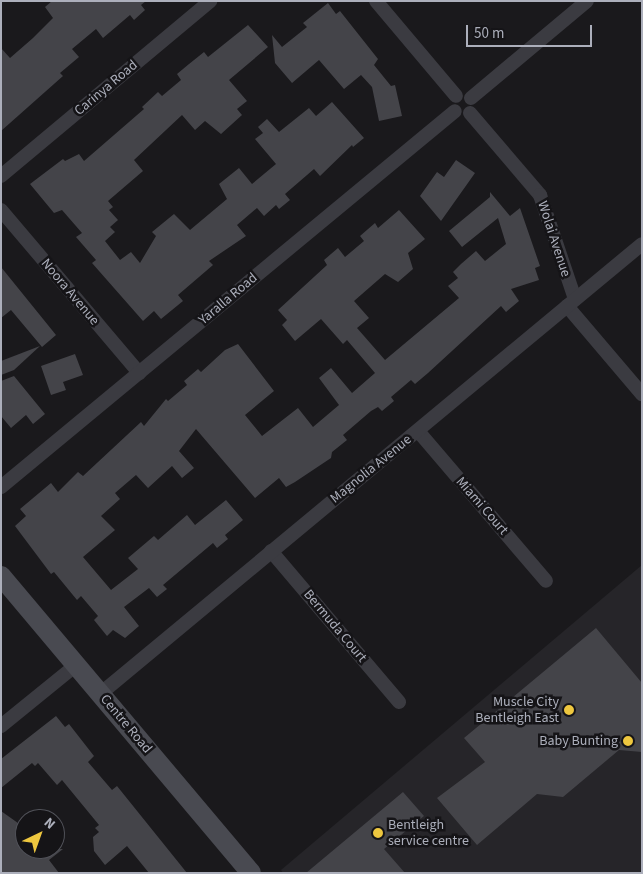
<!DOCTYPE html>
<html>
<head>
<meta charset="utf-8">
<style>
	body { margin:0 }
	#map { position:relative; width:643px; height:874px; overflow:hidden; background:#1a191c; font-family:"Source Sans 3",sans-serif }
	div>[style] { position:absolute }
	.built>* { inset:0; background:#262529 }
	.building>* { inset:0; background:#444449 }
	.street>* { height:14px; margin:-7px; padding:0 7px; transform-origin:7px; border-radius:7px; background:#3b3b41 }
	.secondary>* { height:20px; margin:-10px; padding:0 10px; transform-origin:10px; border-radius:10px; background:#494a51 }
	.dots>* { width:14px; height:14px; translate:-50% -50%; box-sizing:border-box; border:2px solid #151417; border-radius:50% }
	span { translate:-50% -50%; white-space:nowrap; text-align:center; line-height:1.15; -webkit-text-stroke:5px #151417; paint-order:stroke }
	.street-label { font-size:14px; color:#acafbb }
	.poi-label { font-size:14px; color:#acafbb }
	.right { translate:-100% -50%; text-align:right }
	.left { translate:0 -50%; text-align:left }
	.frame { position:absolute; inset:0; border:2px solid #acafbb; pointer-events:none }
	.north { position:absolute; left:15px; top:809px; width:50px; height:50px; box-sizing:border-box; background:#151417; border:1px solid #515259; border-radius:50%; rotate:42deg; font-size:14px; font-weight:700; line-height:20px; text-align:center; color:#acafbb }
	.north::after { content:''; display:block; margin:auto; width:18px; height:22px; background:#eec73f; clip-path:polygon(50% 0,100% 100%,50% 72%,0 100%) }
	.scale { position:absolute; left:466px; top:25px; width:126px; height:22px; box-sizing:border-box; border:2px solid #acafbb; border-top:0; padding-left:6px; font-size:15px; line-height:18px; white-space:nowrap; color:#acafbb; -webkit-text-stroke:4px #151417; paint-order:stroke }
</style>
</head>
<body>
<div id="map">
	<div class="built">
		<i style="clip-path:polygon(642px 565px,642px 873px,283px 873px,281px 870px)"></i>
	</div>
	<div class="building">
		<i style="clip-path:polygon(52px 1px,146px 1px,141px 5px,145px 10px,134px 20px,130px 15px,103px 38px,96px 29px,72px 49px,79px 57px,60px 73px,63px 76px,1px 131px,1px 48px,10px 58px,33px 38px,53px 18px,45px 7px)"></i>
		<i style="clip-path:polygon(328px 3px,336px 14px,340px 11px,378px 59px,374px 65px,391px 86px,395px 85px,402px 116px,379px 121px,372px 87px,361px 75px,344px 89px,319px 60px,292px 83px,275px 63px,272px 35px,282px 47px,307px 27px,303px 23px)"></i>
		<i style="clip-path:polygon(248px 25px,268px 47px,229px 80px,247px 101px,237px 109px,242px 115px,221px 134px,205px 121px,195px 130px,182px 115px,134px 160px,143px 171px,108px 201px,113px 207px,109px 210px,118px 220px,110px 227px,115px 232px,105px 241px,120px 260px,131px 252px,140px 263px,156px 236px,152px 232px,174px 214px,190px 230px,227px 199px,219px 184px,239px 168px,252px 184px,276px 164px,255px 139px,263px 133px,258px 127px,267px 119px,279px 132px,309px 108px,316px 116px,332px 102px,364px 138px,353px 147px,352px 145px,320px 176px,314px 169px,285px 194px,290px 200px,279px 209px,276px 205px,264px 216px,257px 208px,237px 225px,246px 236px,209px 261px,213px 265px,178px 295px,183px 301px,161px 319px,154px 311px,143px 321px,92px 263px,96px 260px,76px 237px,82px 233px,62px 210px,54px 213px,30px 184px,63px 159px,65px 161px,79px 154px,84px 161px,144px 109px,142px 107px,158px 92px,162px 96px,181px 80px,177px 74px,189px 64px,204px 52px,208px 57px)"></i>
		<i style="clip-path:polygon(456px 160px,475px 173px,441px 221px,420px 196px,437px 172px,444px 177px)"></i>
		<i style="clip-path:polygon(490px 192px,510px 216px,520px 208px,540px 266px,535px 268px,539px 280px,511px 289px,519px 301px,506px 312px,501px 306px,428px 373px,415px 384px,411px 380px,391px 397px,394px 401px,382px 411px,378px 407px,371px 411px,343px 435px,347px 440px,332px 452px,331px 458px,295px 482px,286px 487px,279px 478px,255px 498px,196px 429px,179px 451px,194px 468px,182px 478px,172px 466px,148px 488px,136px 475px,115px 493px,120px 499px,101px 516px,115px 530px,83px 557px,111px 590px,138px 569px,128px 558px,154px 536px,158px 540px,187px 515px,195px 525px,226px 500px,243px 520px,225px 535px,228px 539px,217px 548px,213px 543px,163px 585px,167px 589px,157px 597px,149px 588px,124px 607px,139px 626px,125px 638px,113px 630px,107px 636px,94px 620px,98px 616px,81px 596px,77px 600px,54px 572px,51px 574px,15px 526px,26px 516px,20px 509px,51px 483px,58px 492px,78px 472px,83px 476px,141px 422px,144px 426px,166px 399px,168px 401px,187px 385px,184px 381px,198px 369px,201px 372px,225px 350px,238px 344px,274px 391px,245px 415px,262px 436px,298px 408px,313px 427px,339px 405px,319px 378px,331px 368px,352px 393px,375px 373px,347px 340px,343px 344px,321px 319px,295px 341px,282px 325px,287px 320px,278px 310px,327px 265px,324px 260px,338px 248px,345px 257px,364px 241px,360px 236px,375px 223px,378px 228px,399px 210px,425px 239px,408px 253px,413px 269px,398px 282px,385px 274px,354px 301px,369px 318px,357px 328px,385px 360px,459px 298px,448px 286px,458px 278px,453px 272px,461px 264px,476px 251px,485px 261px,506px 244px,498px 218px,462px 247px,449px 231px,490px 197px)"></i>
		<i style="clip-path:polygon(1px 267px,56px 335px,42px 347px,11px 310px,1px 318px)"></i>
		<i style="clip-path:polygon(40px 346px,14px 370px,1px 375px,1px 361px)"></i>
		<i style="clip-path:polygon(75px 354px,83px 375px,63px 382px,66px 390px,51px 395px,41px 366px)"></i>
		<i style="clip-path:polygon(14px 376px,45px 414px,33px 424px,26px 415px,11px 428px,1px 416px,1px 381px)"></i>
		<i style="clip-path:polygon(596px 628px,642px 683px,642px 752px,619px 750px,563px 797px,537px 794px,477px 845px,437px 798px,485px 762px,464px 738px)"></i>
		<i style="clip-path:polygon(56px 716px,65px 727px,69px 724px,94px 756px,88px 762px,112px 790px,117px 786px,187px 873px,149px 873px,127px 846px,105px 865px,94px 851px,93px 837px,99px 832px,95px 828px,99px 825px,62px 780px,57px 785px,38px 763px,35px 766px,32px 763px,1px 788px,1px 759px)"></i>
		<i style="clip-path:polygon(403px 792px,424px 816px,384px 849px,405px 873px,306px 873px)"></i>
		<i style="clip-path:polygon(1px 811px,25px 828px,25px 849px,63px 849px,49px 860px,59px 873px,1px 873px)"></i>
	</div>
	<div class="street">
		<i style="left:376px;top:1px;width:124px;rotate:49.9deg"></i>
		<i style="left:471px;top:98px;width:151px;rotate:-39.9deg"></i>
		<i style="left:470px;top:113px;width:108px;rotate:49.5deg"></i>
		<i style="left:540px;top:195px;width:110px;rotate:71.4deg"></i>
		<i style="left:1px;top:176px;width:273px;rotate:-39.9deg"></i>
		<i style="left:1px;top:210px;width:214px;rotate:49.7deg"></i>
		<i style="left:567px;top:306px;width:116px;rotate:49.6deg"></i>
		<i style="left:418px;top:431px;width:197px;rotate:49.5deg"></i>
		<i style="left:1px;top:487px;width:589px;rotate:-39.63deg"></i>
		<i style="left:271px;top:551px;width:198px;rotate:49.7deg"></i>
		<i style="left:100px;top:694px;width:704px;rotate:-39.7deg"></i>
		<i style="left:1px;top:726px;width:97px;rotate:-39.1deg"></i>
	</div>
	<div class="secondary">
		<i style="left:1px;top:576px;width:388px;rotate:49.9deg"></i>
	</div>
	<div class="dots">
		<i style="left:569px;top:710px;background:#eec73f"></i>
		<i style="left:628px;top:741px;background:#eec73f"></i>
		<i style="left:378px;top:833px;background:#eec73f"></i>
	</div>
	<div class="street-label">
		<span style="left:106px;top:88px;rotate:-40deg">Carinya Road</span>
		<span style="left:554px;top:239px;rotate:72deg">Wolai Avenue</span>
		<span style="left:70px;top:292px;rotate:50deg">Noora Avenue</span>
		<span style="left:228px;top:299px;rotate:-40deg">Yaralla Road</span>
		<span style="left:371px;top:469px;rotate:-39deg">Magnolia Avenue</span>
		<span style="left:482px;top:506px;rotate:49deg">Miami Court</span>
		<span style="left:335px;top:626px;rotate:50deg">Bermuda Court</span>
		<span style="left:126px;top:724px;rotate:50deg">Centre Road</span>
	</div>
	<div class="poi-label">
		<span class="right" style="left:559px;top:710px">Muscle City<br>Bentleigh East</span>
		<span class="right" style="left:618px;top:741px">Baby Bunting</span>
		<span class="left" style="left:388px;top:833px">Bentleigh<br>service centre</span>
	</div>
	<div class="frame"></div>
	<div class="north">N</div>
	<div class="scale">50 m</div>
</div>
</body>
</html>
